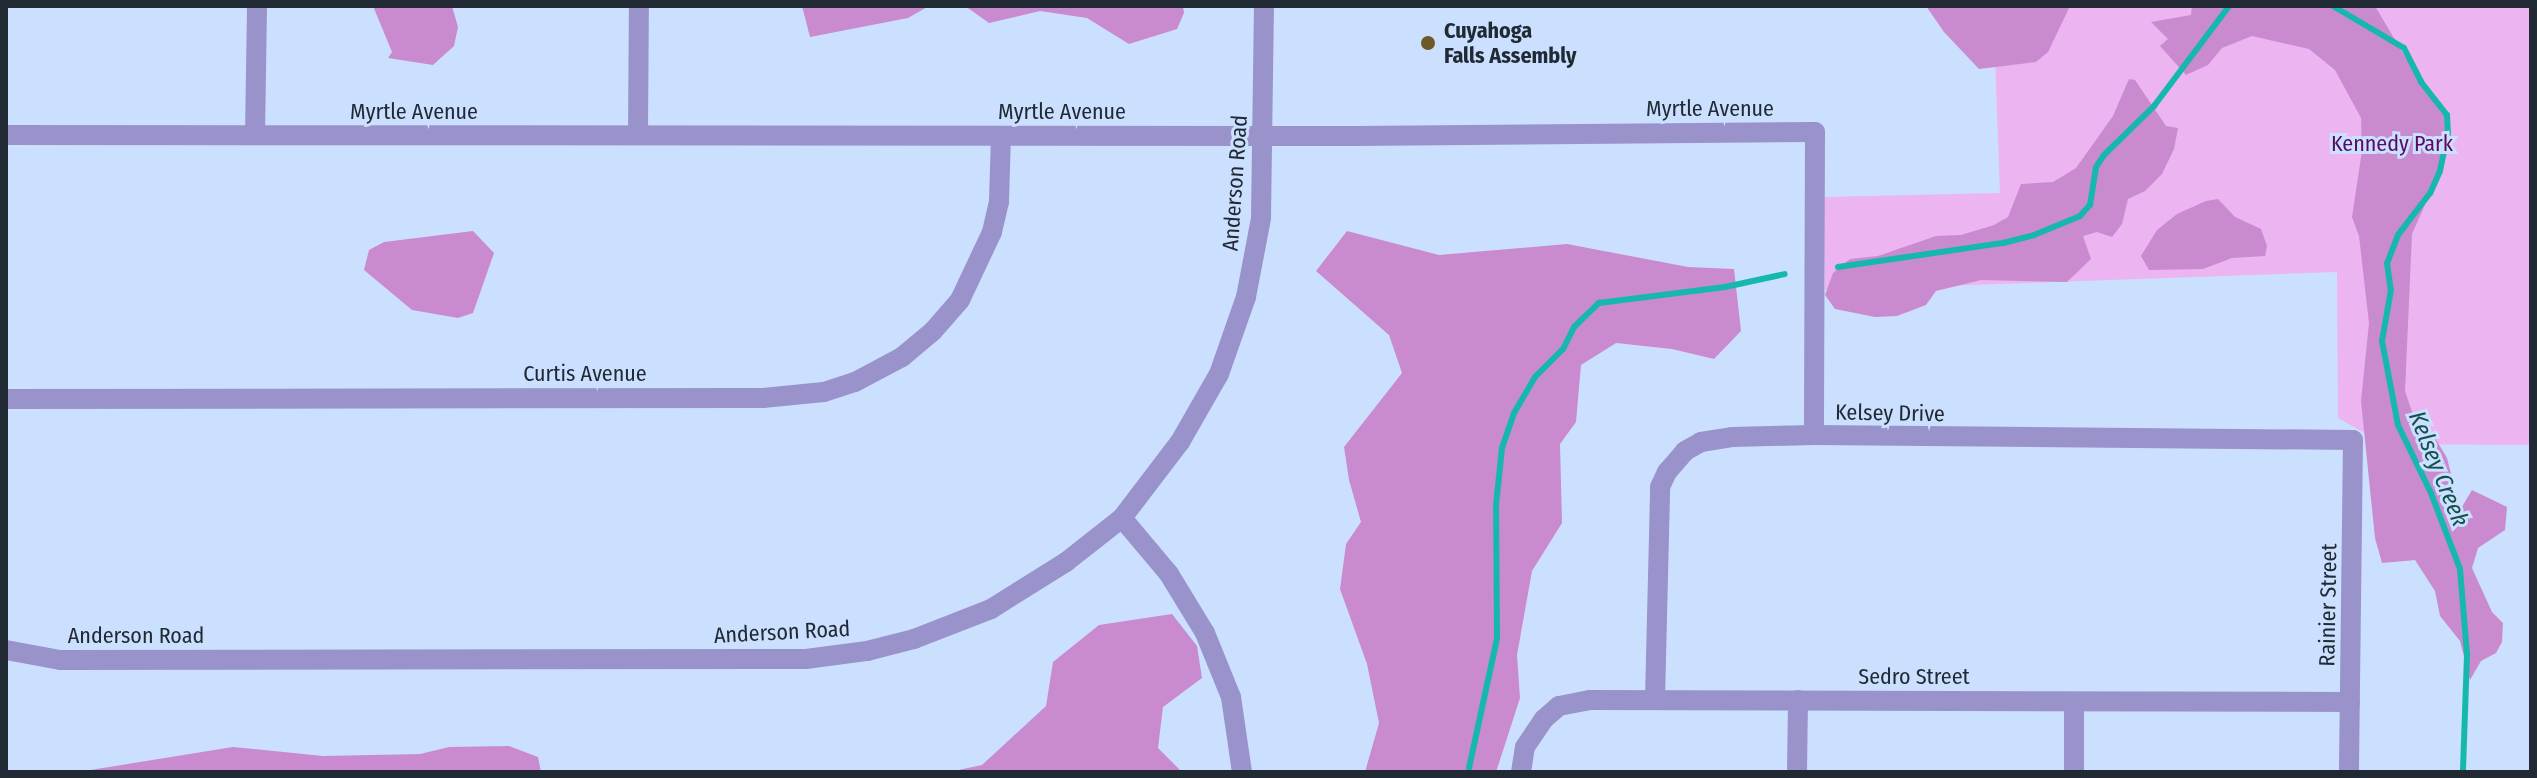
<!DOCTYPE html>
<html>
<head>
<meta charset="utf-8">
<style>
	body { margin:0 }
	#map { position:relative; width:2537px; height:778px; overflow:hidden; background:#cbe0fe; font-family:"Fira Sans Condensed",sans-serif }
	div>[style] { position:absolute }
	.green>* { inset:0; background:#ecb4f0 }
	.forest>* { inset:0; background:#c98acf }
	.stream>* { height:6px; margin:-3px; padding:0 3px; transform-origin:3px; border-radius:3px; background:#16b8ae }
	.minor>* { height:20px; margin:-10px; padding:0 10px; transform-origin:10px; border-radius:10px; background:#9a93cb }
	.dots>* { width:22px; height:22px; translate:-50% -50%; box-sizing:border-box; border:4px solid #cbe0fe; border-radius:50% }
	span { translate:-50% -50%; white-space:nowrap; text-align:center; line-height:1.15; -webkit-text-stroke:6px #cbe0fe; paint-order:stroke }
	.poi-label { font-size:22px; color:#212934; font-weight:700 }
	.left { translate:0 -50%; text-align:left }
	.street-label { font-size:22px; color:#212934 }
	.park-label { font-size:22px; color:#5b0a63 }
	.water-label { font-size:24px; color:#134f4b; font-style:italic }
	.frame { position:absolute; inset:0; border:8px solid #212934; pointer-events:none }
</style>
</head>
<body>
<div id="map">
	<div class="green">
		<i style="clip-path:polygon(1993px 6px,2531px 6px,2531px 445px,2384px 444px,2338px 418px,2337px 272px,1825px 290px,1824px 197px,2000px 193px)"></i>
	</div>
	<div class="forest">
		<i style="clip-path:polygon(373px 6px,452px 6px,458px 27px,454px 46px,433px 65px,388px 58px,392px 52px)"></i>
		<i style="clip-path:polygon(802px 6px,929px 6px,908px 18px,810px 37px)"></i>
		<i style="clip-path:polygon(965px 6px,1183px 6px,1184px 13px,1177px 29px,1129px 44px,1087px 18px,1040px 11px,989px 23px)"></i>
		<i style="clip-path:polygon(1926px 6px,2070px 6px,2048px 52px,2036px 62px,1979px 69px,1944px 32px)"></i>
		<i style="clip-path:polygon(2192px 6px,2375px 6px,2405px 57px,2447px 115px,2448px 133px,2440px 171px,2412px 234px,2405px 391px,2419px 433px,2434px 436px,2447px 458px,2454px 486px,2443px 506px,2453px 522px,2472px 490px,2507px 507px,2505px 530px,2478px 548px,2472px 568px,2492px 612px,2503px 623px,2502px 642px,2496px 653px,2481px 661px,2470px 680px,2460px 641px,2440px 616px,2435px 591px,2415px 560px,2382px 563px,2375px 538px,2361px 401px,2369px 323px,2359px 236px,2352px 217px,2362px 151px,2361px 118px,2335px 70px,2309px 49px,2252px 36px,2222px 48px,2208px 65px,2186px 75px,2160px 46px,2168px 39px,2151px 22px,2191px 15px)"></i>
		<i style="clip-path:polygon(2129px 79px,2135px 80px,2166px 126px,2178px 128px,2174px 149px,2162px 174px,2145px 191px,2128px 199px,2122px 224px,2112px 237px,2097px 232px,2083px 236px,2091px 259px,2067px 282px,1981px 280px,1936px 291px,1926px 305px,1897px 316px,1875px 317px,1835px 309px,1825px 295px,1833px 273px,1850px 259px,1878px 256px,1936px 236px,1961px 235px,1994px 225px,2008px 217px,2021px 184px,2053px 182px,2076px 168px,2113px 116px)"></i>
		<i style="clip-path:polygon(2218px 199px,2235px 217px,2261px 229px,2267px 246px,2265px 256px,2232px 258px,2203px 269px,2149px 270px,2141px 256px,2157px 230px,2177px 214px,2206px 201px)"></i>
		<i style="clip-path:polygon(473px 231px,494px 253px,473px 313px,458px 318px,412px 310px,364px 270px,369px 250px,384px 242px)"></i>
		<i style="clip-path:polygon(1347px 231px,1439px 255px,1567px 244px,1688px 267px,1734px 269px,1741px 331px,1714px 359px,1672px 349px,1616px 343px,1581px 365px,1576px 422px,1560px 444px,1562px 523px,1532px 571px,1517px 655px,1520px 698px,1496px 772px,1365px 772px,1379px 723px,1367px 664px,1340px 589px,1346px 544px,1361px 522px,1349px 480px,1344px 447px,1402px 373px,1389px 335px,1316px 271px)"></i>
		<i style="clip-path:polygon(1172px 614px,1197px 646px,1202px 678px,1163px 707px,1158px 748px,1182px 772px,949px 772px,982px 765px,1046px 706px,1053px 662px,1099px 625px)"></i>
		<i style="clip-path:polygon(509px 746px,538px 757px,541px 772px,78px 772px,233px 747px,323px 756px,420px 754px,449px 747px)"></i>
	</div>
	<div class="stream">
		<i style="left:2333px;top:6px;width:82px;rotate:30.6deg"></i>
		<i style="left:2404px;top:48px;width:38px;rotate:63deg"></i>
		<i style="left:2421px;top:82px;width:42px;rotate:51.8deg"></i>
		<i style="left:2447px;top:115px;width:18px;rotate:87deg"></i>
		<i style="left:2448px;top:133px;width:39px;rotate:102deg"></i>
		<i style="left:2440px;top:171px;width:24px;rotate:114deg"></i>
		<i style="left:2430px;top:193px;width:53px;rotate:127.3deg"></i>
		<i style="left:2398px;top:235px;width:30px;rotate:111deg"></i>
		<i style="left:2387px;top:263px;width:27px;rotate:82deg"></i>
		<i style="left:2391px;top:290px;width:52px;rotate:100deg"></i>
		<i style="left:2382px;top:341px;width:86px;rotate:79.2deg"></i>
		<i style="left:2398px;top:425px;width:76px;rotate:64.1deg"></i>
		<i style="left:2431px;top:493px;width:81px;rotate:69.1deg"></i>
		<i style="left:2460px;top:569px;width:86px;rotate:85.3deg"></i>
		<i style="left:2467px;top:655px;width:117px;rotate:92deg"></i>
		<i style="left:1838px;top:267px;width:167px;rotate:-8.3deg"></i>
		<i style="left:2003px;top:243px;width:32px;rotate:-14deg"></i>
		<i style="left:2034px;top:235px;width:50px;rotate:-22.4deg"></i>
		<i style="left:2080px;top:216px;width:15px;rotate:-48deg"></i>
		<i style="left:2090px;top:205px;width:38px;rotate:-81deg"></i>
		<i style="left:2096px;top:167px;width:14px;rotate:-56deg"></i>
		<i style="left:2104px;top:155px;width:70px;rotate:-44.4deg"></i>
		<i style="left:2154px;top:106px;width:125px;rotate:-53.1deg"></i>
		<i style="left:1469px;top:768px;width:133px;rotate:-77.8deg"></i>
		<i style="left:1497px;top:638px;width:133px;rotate:-90.4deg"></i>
		<i style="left:1496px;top:505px;width:57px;rotate:-84deg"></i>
		<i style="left:1502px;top:448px;width:37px;rotate:-71deg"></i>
		<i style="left:1514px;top:413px;width:42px;rotate:-59.7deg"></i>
		<i style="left:1535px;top:377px;width:40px;rotate:-45deg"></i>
		<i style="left:1563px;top:349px;width:25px;rotate:-63deg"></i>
		<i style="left:1574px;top:327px;width:35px;rotate:-44deg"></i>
		<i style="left:1599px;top:303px;width:127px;rotate:-7.2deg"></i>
		<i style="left:1725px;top:287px;width:61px;rotate:-12.2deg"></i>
	</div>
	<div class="minor">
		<i style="left:638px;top:134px;width:128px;rotate:-89.6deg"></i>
		<i style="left:6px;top:135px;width:1349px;rotate:0.04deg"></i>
		<i style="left:1355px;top:136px;width:460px;rotate:-0.5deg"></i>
		<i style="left:1815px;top:132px;width:303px;rotate:90.2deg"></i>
		<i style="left:255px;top:135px;width:129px;rotate:-89.1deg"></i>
		<i style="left:6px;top:399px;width:757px;rotate:-0.08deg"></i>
		<i style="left:763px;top:398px;width:61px;rotate:-5.6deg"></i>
		<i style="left:824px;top:392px;width:33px;rotate:-18deg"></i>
		<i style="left:855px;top:382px;width:53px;rotate:-28deg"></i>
		<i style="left:902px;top:357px;width:40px;rotate:-40deg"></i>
		<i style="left:933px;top:331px;width:41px;rotate:-48.9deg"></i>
		<i style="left:960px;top:300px;width:75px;rotate:-64.8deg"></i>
		<i style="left:992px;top:232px;width:31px;rotate:-77deg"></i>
		<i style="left:999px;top:202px;width:66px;rotate:-88.3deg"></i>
		<i style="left:1122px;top:518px;width:73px;rotate:50deg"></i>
		<i style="left:1169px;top:574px;width:69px;rotate:58.6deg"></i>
		<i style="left:1205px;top:633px;width:69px;rotate:67.9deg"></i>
		<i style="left:1231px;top:697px;width:76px;rotate:81.7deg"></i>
		<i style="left:6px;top:650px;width:55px;rotate:10.5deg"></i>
		<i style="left:60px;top:660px;width:746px;rotate:-0.08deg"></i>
		<i style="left:806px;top:659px;width:62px;rotate:-7.5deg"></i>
		<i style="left:867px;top:651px;width:49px;rotate:-14.3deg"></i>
		<i style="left:914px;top:639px;width:83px;rotate:-21.3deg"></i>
		<i style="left:991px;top:609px;width:89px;rotate:-32.1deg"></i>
		<i style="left:1066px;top:562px;width:71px;rotate:-38.2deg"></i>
		<i style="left:1122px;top:518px;width:96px;rotate:-52.7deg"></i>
		<i style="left:1180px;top:442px;width:78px;rotate:-60.2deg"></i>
		<i style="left:1219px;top:374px;width:82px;rotate:-70.7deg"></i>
		<i style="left:1246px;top:297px;width:80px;rotate:-79.2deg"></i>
		<i style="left:1261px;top:218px;width:212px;rotate:-89.2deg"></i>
		<i style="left:1655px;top:699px;width:212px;rotate:-88.6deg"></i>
		<i style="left:1660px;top:487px;width:17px;rotate:-65deg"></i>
		<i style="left:1667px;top:472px;width:28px;rotate:-49deg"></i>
		<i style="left:1685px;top:451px;width:18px;rotate:-29deg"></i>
		<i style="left:1701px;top:442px;width:31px;rotate:-9deg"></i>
		<i style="left:1732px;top:437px;width:82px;rotate:-1.4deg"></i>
		<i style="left:1814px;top:435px;width:539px;rotate:0.53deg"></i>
		<i style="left:2353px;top:440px;width:332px;rotate:90.7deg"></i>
		<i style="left:1521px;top:772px;width:25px;rotate:-81deg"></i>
		<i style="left:1525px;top:747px;width:34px;rotate:-56deg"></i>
		<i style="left:1544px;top:719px;width:20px;rotate:-41deg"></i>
		<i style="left:1559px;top:706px;width:32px;rotate:-11deg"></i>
		<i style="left:1590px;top:700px;width:760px;rotate:0.15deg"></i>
		<i style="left:1797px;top:772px;width:72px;rotate:-89.2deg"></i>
		<i style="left:2074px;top:772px;width:69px;rotate:-90deg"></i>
	</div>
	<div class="dots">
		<i style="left:1428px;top:43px;background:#6e5828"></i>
	</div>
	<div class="poi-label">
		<span class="left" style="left:1444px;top:43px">Cuyahoga<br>Falls Assembly</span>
	</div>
	<div class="street-label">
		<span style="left:1710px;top:109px">Myrtle Avenue</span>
		<span style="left:414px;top:112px">Myrtle Avenue</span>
		<span style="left:1062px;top:112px">Myrtle Avenue</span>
		<span style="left:1235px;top:183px;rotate:-86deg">Anderson Road</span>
		<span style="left:585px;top:374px">Curtis Avenue</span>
		<span style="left:1890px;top:413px;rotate:1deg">Kelsey Drive</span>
		<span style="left:2328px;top:605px;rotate:-89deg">Rainier Street</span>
		<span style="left:782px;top:632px;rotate:-3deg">Anderson Road</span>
		<span style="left:136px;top:636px">Anderson Road</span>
		<span style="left:1914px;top:677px">Sedro Street</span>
	</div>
	<div class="park-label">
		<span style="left:2392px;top:144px">Kennedy Park</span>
	</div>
	<div class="water-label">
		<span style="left:2438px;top:469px;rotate:68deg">Kelsey Creek</span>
	</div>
	<div class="frame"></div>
</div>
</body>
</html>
